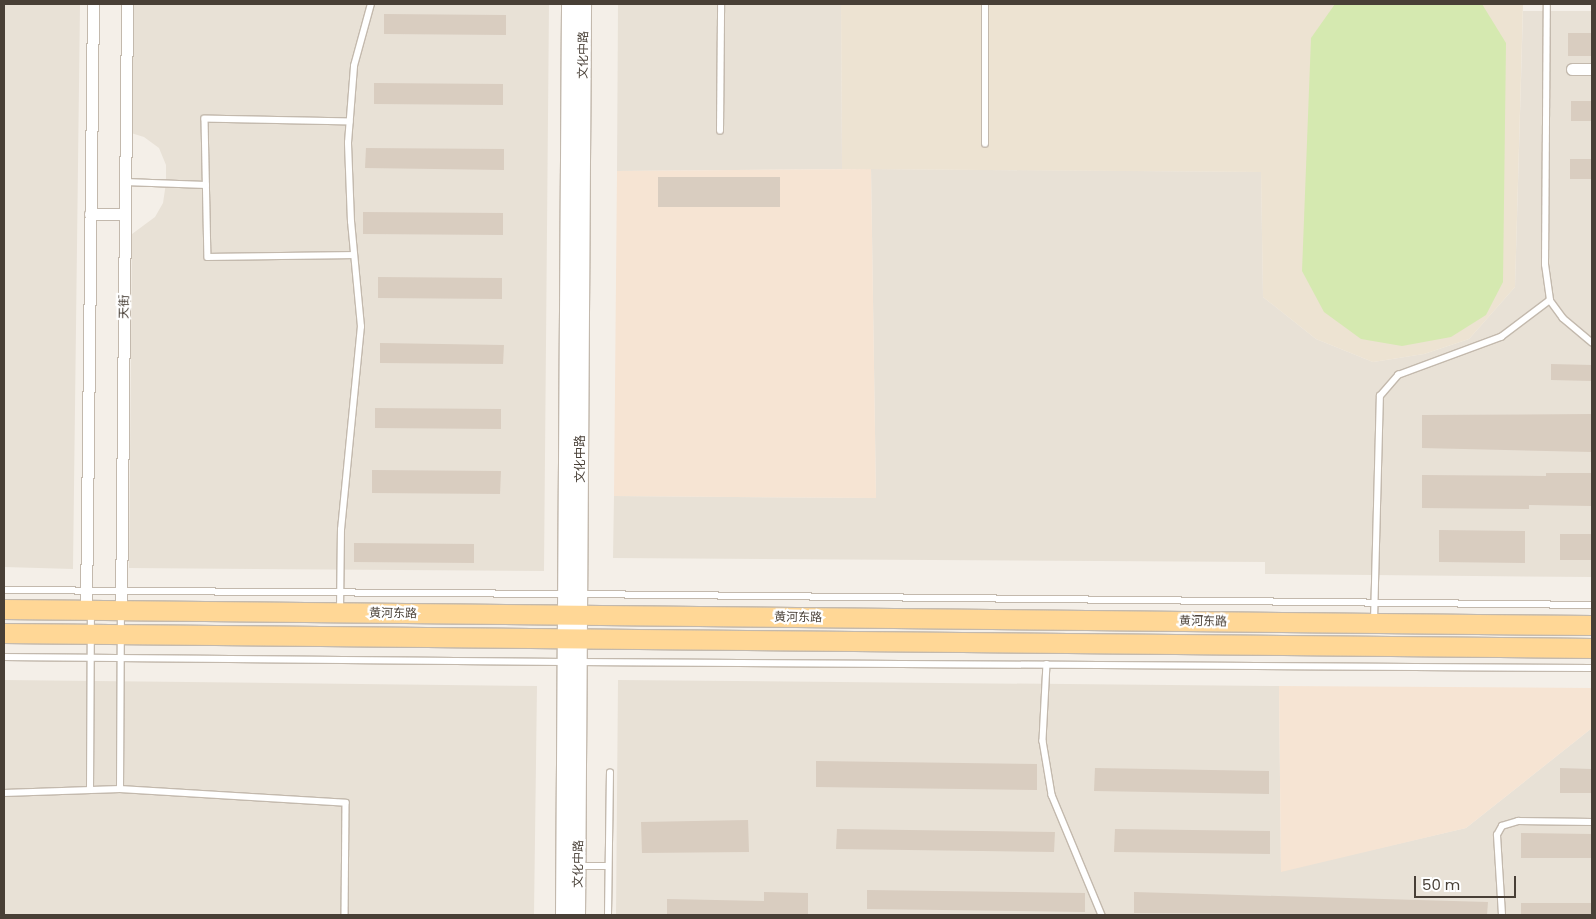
<!DOCTYPE html>
<html>
<head>
<meta charset="utf-8">
<style>
	body { margin:0 }
	#map { position:relative; width:1596px; height:919px; overflow:hidden; background:#f4efe8; font-family:Poppins,"Noto Sans SC",sans-serif }
	div>[style] { position:absolute }
	.residential>* { inset:0; background:#e8e1d6 }
	.commercial>* { inset:0; background:#f6e4d3 }
	.education>* { inset:0; background:#ede3d2 }
	.green>* { inset:0; background:#d5e9b0 }
	.building>* { inset:0; background:#d9cdc0 }
	.roads { filter:drop-shadow(1px 0 #c3b9ad) drop-shadow(-1px 0 #c3b9ad) drop-shadow(0 1px #c3b9ad) drop-shadow(0 -1px #c3b9ad) }
	.service>* { height:5.5px; margin:-2.75px; padding:0 2.75px; transform-origin:2.75px; border-radius:2.75px; background:#fff }
	.minor>* { height:11px; margin:-5.5px; padding:0 5.5px; transform-origin:5.5px; border-radius:5.5px; background:#fff }
	.tertiary>* { height:15px; margin:-7.5px; padding:0 7.5px; transform-origin:7.5px; border-radius:7.5px; background:#fff }
	.primary>* { height:19px; margin:-9.5px; padding:0 9.5px; transform-origin:9.5px; border-radius:9.5px; background:#ffd796 }
	span { translate:-50% -50%; white-space:nowrap; text-align:center; line-height:1.15; -webkit-text-stroke:4.5px #fff; paint-order:stroke }
	.street-label { font-size:12px; color:#483f36 }
	.frame { position:absolute; inset:0; border:5px solid #483f36; pointer-events:none }
	.scale { position:absolute; left:1414px; top:876px; width:102px; height:22px; box-sizing:border-box; border:2px solid #483f36; border-top:0; padding-left:6px; font-size:15px; line-height:18px; white-space:nowrap; color:#483f36; -webkit-text-stroke:4px #fff; paint-order:stroke }
</style>
</head>
<body>
<div id="map">
	<div class="residential">
		<i style="clip-path:polygon(4px 4px,80px 4px,73px 569px,4px 567px)"></i>
		<i style="clip-path:polygon(133px 4px,549px 4px,544px 571px,129px 568px,132px 234px,155px 217px,163px 203px,166px 183px,166px 165px,159px 148px,144px 137px,131px 133px)"></i>
		<i style="clip-path:polygon(618px 4px,841px 4px,842px 169px,617px 171px)"></i>
		<i style="clip-path:polygon(1523px 11px,1592px 11px,1592px 577px,1265px 574px,1265px 562px,613px 558px,614px 496px,876px 498px,871px 169px,1261px 172px,1263px 297px,1316px 339px,1373px 362px,1424px 354px,1469px 339px,1515px 287px)"></i>
		<i style="clip-path:polygon(4px 680px,537px 686px,534px 915px,4px 915px)"></i>
		<i style="clip-path:polygon(618px 680px,1279px 686px,1281px 871px,1466px 828px,1592px 728px,1592px 915px,616px 915px)"></i>
	</div>
	<div class="commercial">
		<i style="clip-path:polygon(871px 169px,876px 498px,614px 496px,617px 171px)"></i>
		<i style="clip-path:polygon(1279px 686px,1592px 688px,1592px 728px,1466px 828px,1281px 872px)"></i>
	</div>
	<div class="education">
		<i style="clip-path:polygon(841px 4px,1523px 4px,1515px 287px,1469px 339px,1424px 354px,1373px 362px,1316px 339px,1263px 297px,1261px 172px,842px 169px)"></i>
	</div>
	<div class="green">
		<i style="clip-path:polygon(1335px 4px,1482px 4px,1506px 43px,1503px 282px,1486px 315px,1451px 337px,1402px 346px,1361px 339px,1324px 312px,1302px 271px,1311px 38px)"></i>
	</div>
	<div class="building">
		<i style="clip-path:polygon(384px 14px,506px 15px,506px 35px,384px 34px)"></i>
		<i style="clip-path:polygon(1568px 33px,1592px 33px,1592px 56px,1568px 56px)"></i>
		<i style="clip-path:polygon(374px 83px,503px 84px,503px 105px,374px 104px)"></i>
		<i style="clip-path:polygon(1571px 101px,1592px 101px,1592px 121px,1571px 121px)"></i>
		<i style="clip-path:polygon(366px 148px,504px 149px,504px 170px,365px 168px)"></i>
		<i style="clip-path:polygon(1570px 159px,1592px 159px,1592px 179px,1570px 179px)"></i>
		<i style="clip-path:polygon(658px 177px,780px 177px,780px 207px,658px 207px)"></i>
		<i style="clip-path:polygon(363px 212px,503px 213px,503px 235px,363px 234px)"></i>
		<i style="clip-path:polygon(378px 277px,502px 278px,502px 299px,378px 298px)"></i>
		<i style="clip-path:polygon(380px 343px,504px 345px,503px 364px,380px 363px)"></i>
		<i style="clip-path:polygon(1551px 364px,1592px 365px,1592px 381px,1551px 380px)"></i>
		<i style="clip-path:polygon(375px 408px,501px 409px,501px 429px,375px 428px)"></i>
		<i style="clip-path:polygon(1592px 414px,1592px 452px,1422px 448px,1422px 415px)"></i>
		<i style="clip-path:polygon(372px 470px,501px 471px,500px 494px,372px 493px)"></i>
		<i style="clip-path:polygon(1546px 473px,1592px 473px,1592px 506px,1529px 505px,1529px 509px,1422px 508px,1422px 475px,1546px 476px)"></i>
		<i style="clip-path:polygon(1439px 530px,1525px 531px,1525px 563px,1439px 562px)"></i>
		<i style="clip-path:polygon(1560px 534px,1592px 534px,1592px 560px,1560px 560px)"></i>
		<i style="clip-path:polygon(354px 543px,474px 544px,474px 563px,354px 562px)"></i>
		<i style="clip-path:polygon(816px 761px,1037px 764px,1037px 790px,816px 787px)"></i>
		<i style="clip-path:polygon(1095px 768px,1269px 771px,1269px 794px,1094px 791px)"></i>
		<i style="clip-path:polygon(1560px 768px,1592px 769px,1592px 793px,1560px 793px)"></i>
		<i style="clip-path:polygon(748px 820px,749px 852px,642px 853px,641px 822px)"></i>
		<i style="clip-path:polygon(837px 829px,1055px 832px,1054px 852px,836px 849px)"></i>
		<i style="clip-path:polygon(1115px 829px,1270px 831px,1270px 854px,1114px 852px)"></i>
		<i style="clip-path:polygon(1521px 833px,1592px 834px,1592px 858px,1521px 858px)"></i>
		<i style="clip-path:polygon(867px 890px,1085px 893px,1085px 912px,867px 909px)"></i>
		<i style="clip-path:polygon(764px 892px,808px 893px,808px 915px,667px 915px,667px 899px,764px 901px)"></i>
		<i style="clip-path:polygon(1134px 892px,1488px 902px,1487px 915px,1134px 913px)"></i>
		<i style="clip-path:polygon(1521px 903px,1592px 903px,1592px 915px,1521px 915px)"></i>
	</div>
	<div class="roads">
		<div class="service">
			<i style="left:350px;top:122px;width:145px;rotate:-178.8deg"></i>
			<i style="left:205px;top:119px;width:138px;rotate:88.8deg"></i>
			<i style="left:208px;top:257px;width:146px;rotate:-0.8deg"></i>
			<i style="left:720px;top:131px;width:127px;rotate:-89.5deg"></i>
			<i style="left:985px;top:144px;width:140px;rotate:-90deg"></i>
			<i style="left:125px;top:182px;width:81px;rotate:2.1deg"></i>
			<i style="left:1550px;top:300px;width:22px;rotate:54deg"></i>
			<i style="left:1563px;top:318px;width:38px;rotate:40deg"></i>
			<i style="left:4px;top:590px;width:561px;rotate:0.41deg"></i>
			<i style="left:579px;top:594px;width:1013px;rotate:0.62deg"></i>
			<i style="left:340px;top:610px;width:80px;rotate:-89.3deg"></i>
			<i style="left:341px;top:530px;width:204px;rotate:-84.4deg"></i>
			<i style="left:361px;top:327px;width:105px;rotate:-95.4deg"></i>
			<i style="left:351px;top:222px;width:79px;rotate:-92.2deg"></i>
			<i style="left:348px;top:143px;width:77px;rotate:-85.5deg"></i>
			<i style="left:354px;top:66px;width:64px;rotate:-74.7deg"></i>
			<i style="left:1374px;top:621px;width:225px;rotate:-88.5deg"></i>
			<i style="left:1380px;top:396px;width:28px;rotate:-49deg"></i>
			<i style="left:1398px;top:375px;width:110px;rotate:-20.3deg"></i>
			<i style="left:1501px;top:337px;width:61px;rotate:-37.1deg"></i>
			<i style="left:1550px;top:300px;width:35px;rotate:-98deg"></i>
			<i style="left:1545px;top:265px;width:261px;rotate:-89.6deg"></i>
			<i style="left:4px;top:657px;width:560px;rotate:0.51deg"></i>
			<i style="left:578px;top:662px;width:1014px;rotate:0.34deg"></i>
			<i style="left:1047px;top:664px;width:77px;rotate:93deg"></i>
			<i style="left:1043px;top:741px;width:55px;rotate:80.5deg"></i>
			<i style="left:1052px;top:795px;width:130px;rotate:67.4deg"></i>
			<i style="left:120px;top:789px;width:175px;rotate:-89.7deg"></i>
			<i style="left:90px;top:790px;width:178px;rotate:-89.7deg"></i>
			<i style="left:4px;top:793px;width:116px;rotate:-2deg"></i>
			<i style="left:120px;top:789px;width:226px;rotate:3.5deg"></i>
			<i style="left:346px;top:803px;width:112px;rotate:90.5deg"></i>
			<i style="left:578px;top:866px;width:30px"></i>
			<i style="left:608px;top:915px;width:142px;rotate:-89.2deg"></i>
			<i style="left:1502px;top:915px;width:80px;rotate:-93.6deg"></i>
			<i style="left:1497px;top:835px;width:10px;rotate:-61deg"></i>
			<i style="left:1502px;top:826px;width:17px;rotate:-17deg"></i>
			<i style="left:1518px;top:821px;width:74px;rotate:0.8deg"></i>
		</div>
		<div class="minor">
			<i style="left:1572px;top:69px;width:20px"></i>
			<i style="left:90px;top:214px;width:35px"></i>
			<i style="left:86px;top:610px;width:606px;rotate:-89.34deg"></i>
			<i style="left:121px;top:611px;width:607px;rotate:-89.43deg"></i>
		</div>
		<div class="tertiary">
			<i style="left:563px;top:915px;width:911px;rotate:-89.62deg"></i>
			<i style="left:577px;top:915px;width:911px;rotate:-89.62deg"></i>
		</div>
		<div class="primary">
			<i style="left:4px;top:609px;width:1588px;rotate:0.58deg"></i>
			<i style="left:4px;top:633px;width:1588px;rotate:0.54deg"></i>
		</div>
	</div>
	<div class="street-label">
		<span style="left:583px;top:55px;rotate:-89deg">文化中路</span>
		<span style="left:124px;top:307px;rotate:-89deg">天街</span>
		<span style="left:580px;top:459px;rotate:-90deg">文化中路</span>
		<span style="left:393px;top:613px;rotate:1deg">黄河东路</span>
		<span style="left:798px;top:617px;rotate:1deg">黄河东路</span>
		<span style="left:1203px;top:621px;rotate:1deg">黄河东路</span>
		<span style="left:578px;top:864px;rotate:-89deg">文化中路</span>
	</div>
	<div class="frame"></div>
	<div class="scale">50 m</div>
</div>
</body>
</html>
